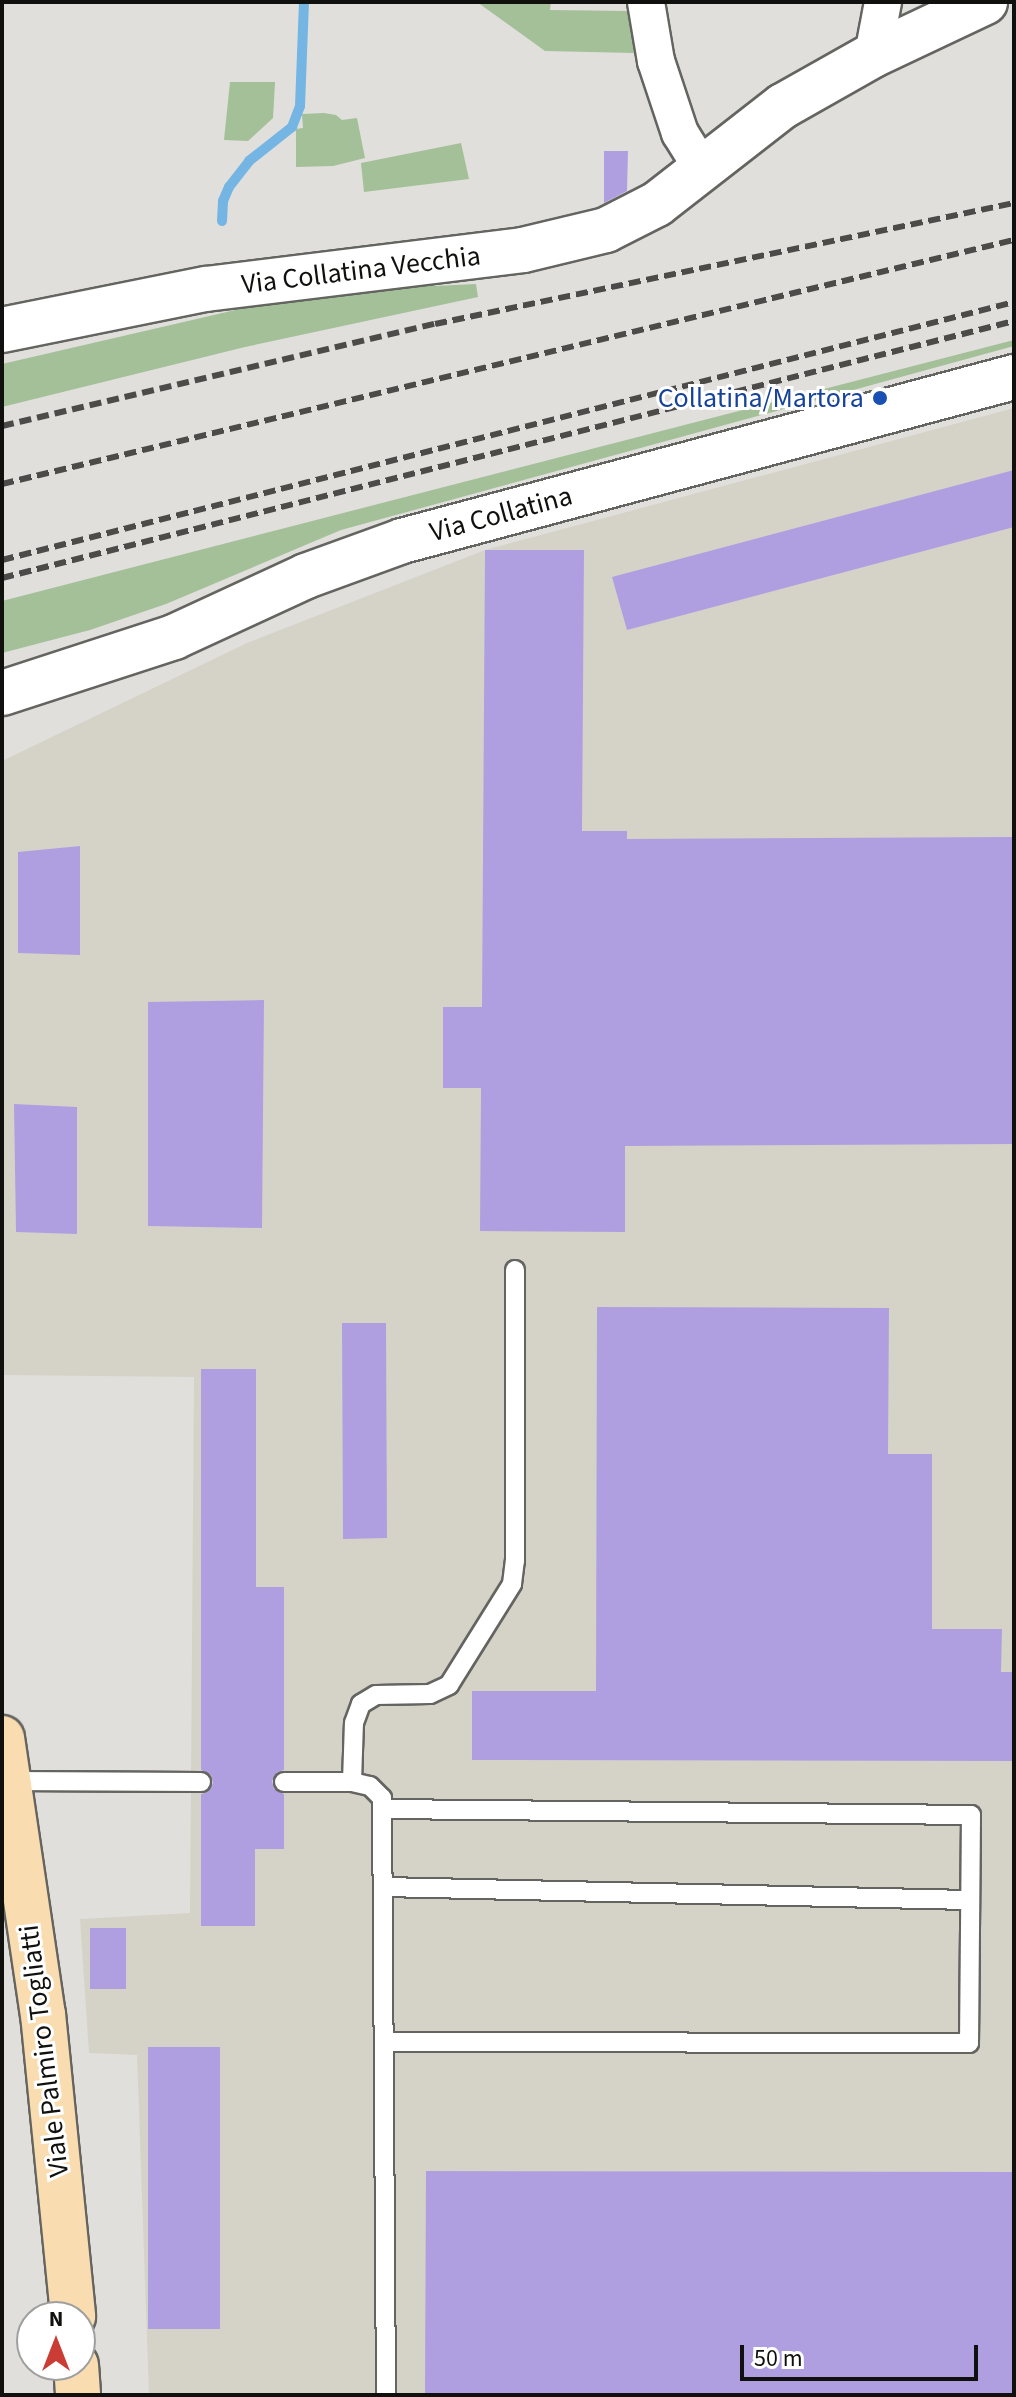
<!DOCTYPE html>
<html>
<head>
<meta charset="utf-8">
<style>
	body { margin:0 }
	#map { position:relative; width:1016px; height:2397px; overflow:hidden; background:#e0dfdb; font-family:"Source Sans 3",sans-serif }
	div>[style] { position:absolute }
	.built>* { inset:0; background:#d5d3c8 }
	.green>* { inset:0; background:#a3c098 }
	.stream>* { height:10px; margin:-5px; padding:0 5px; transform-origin:5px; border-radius:5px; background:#75b5e4 }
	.building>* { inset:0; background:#af9fe1 }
	.roads { filter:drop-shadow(2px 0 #646460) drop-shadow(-2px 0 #646460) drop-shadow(0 2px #646460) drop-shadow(0 -2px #646460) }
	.service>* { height:18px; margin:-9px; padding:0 9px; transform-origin:9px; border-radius:9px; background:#fff }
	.minor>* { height:36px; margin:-18px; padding:0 18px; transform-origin:18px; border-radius:18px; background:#fff }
	.tertiary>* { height:44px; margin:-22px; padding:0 22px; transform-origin:22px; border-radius:22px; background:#fff }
	.primary>* { height:44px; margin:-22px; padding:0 22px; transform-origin:22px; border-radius:22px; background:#f9ddb0 }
	.rail>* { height:6px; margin-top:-3px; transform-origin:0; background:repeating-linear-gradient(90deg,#4c4b49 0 12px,transparent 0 18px) }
	.dots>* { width:22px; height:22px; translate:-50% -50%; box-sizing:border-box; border:4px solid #fff; border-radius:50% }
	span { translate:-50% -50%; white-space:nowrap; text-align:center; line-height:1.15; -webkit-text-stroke:6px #fff; paint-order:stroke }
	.street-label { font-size:28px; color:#10100e }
	.transit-label { font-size:28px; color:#164399 }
	.right { translate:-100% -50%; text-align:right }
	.frame { position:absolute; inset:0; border:4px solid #10100e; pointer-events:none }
	.north { position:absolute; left:16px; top:2301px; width:80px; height:80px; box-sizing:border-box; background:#fff; border:2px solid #9f9f9f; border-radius:50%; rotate:0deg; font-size:22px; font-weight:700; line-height:32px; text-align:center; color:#10100e }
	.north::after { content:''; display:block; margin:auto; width:28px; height:36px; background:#ca3c34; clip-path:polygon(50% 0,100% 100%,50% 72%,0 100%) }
	.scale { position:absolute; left:740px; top:2345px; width:238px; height:36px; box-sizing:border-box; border:4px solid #10100e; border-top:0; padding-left:10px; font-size:24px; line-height:28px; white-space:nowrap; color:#10100e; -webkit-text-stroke:6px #fff; paint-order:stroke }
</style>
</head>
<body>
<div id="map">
	<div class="built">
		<i style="clip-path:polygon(1014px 408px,1014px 2395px,149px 2395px,137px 2055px,89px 2053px,80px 1919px,190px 1913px,194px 1377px,2px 1375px,2px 761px,247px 643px,485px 550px)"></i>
	</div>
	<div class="green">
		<i style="clip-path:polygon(477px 2px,551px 2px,550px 10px,629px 11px,634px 53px,545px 51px)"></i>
		<i style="clip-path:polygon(230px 82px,275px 82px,273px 118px,248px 141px,224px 140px)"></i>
		<i style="clip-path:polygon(324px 113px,336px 115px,342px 120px,357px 118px,365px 158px,333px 166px,296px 167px,296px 129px,303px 128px,302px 114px)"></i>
		<i style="clip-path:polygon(461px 143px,469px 179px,364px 192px,361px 163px)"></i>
		<i style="clip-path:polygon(418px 280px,435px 286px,476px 284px,478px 297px,245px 347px,2px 407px,2px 364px,317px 291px)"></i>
		<i style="clip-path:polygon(1014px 340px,1014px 346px,341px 530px,166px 604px,90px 630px,2px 653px,2px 601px)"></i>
	</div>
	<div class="stream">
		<i style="left:222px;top:221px;width:20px;rotate:-87deg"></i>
		<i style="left:223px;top:201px;width:15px;rotate:-67deg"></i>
		<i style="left:229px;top:187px;width:33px;rotate:-52deg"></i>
		<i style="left:249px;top:161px;width:55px;rotate:-38.3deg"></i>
		<i style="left:292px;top:127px;width:22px;rotate:-69deg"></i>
		<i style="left:300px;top:106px;width:104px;rotate:-87.8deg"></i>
	</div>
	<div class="building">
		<i style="clip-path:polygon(604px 151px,628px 151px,627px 191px,604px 203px)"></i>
		<i style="clip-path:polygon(1014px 470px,1014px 527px,627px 630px,612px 577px)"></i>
		<i style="clip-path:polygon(485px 550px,584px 550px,582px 831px,627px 831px,627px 839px,1014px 837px,1014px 1144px,625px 1146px,625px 1232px,480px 1231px,481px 1088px,443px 1088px,443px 1007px,482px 1007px)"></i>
		<i style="clip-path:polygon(80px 846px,80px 955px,18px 953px,18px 852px)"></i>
		<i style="clip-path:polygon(264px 1000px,262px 1228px,148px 1226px,148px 1002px)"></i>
		<i style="clip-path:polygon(14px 1104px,77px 1107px,77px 1234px,16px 1232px)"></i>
		<i style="clip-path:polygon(597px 1307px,889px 1308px,888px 1454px,932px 1454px,932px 1629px,1002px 1629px,1001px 1672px,1014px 1672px,1014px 1761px,472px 1760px,472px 1691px,596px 1691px)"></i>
		<i style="clip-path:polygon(342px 1323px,386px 1323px,387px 1538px,343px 1539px)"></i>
		<i style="clip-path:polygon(201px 1369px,256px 1369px,256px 1587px,284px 1587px,284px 1770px,277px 1772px,272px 1781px,274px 1789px,284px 1794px,284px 1849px,255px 1849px,255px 1926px,201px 1926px,201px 1794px,208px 1792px,213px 1783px,211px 1775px,201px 1770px)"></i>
		<i style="clip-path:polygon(90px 1928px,126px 1928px,126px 1989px,90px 1989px)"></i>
		<i style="clip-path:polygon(148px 2047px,220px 2047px,220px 2329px,148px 2329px)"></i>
		<i style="clip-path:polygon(426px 2171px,1014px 2172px,1014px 2395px,425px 2395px)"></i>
	</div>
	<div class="roads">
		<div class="service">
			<i style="left:8px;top:1781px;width:193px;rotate:0.3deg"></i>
			<i style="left:284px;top:1782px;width:68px"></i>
			<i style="left:352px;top:1782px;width:18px;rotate:13deg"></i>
			<i style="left:370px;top:1786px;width:17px;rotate:45deg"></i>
			<i style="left:382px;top:1798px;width:597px;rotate:89.62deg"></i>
			<i style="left:352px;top:1782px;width:59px;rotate:-88.1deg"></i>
			<i style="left:354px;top:1723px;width:20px;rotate:-70deg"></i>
			<i style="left:361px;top:1704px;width:17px;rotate:-31deg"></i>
			<i style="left:376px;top:1695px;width:54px;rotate:-1.1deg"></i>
			<i style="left:430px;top:1694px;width:21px;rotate:-25deg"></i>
			<i style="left:449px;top:1685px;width:119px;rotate:-58deg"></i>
			<i style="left:512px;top:1584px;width:23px;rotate:-83deg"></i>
			<i style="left:515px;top:1561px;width:291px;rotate:-90deg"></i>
			<i style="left:382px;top:1809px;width:589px;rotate:0.58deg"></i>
			<i style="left:971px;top:1815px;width:228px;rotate:90.5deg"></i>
			<i style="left:969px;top:2043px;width:584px;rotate:-179.9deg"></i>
			<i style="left:383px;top:1887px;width:587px;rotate:1.27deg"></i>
		</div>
		<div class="minor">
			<i style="left:646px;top:2px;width:60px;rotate:80.4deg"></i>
			<i style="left:656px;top:61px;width:76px;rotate:71.6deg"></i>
			<i style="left:680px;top:133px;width:40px;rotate:58deg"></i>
			<i style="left:873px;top:55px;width:54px;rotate:-79.3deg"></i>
		</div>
		<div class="tertiary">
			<i style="left:2px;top:330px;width:208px;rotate:-11.4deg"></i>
			<i style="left:206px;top:289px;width:319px;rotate:-7deg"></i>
			<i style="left:523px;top:250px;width:85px;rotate:-13.5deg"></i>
			<i style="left:606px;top:230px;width:57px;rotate:-27deg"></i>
			<i style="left:657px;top:204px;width:160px;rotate:-37.9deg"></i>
			<i style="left:783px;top:106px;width:103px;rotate:-29.5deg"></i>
			<i style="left:873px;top:55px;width:124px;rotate:-25.3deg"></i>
			<i style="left:2px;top:693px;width:181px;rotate:-18deg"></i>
			<i style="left:174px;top:637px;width:145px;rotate:-24.8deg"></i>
			<i style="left:306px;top:576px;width:102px;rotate:-20deg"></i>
			<i style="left:402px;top:541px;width:634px;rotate:-15deg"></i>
		</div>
		<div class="primary">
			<i style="left:2px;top:1738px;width:279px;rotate:81.6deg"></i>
			<i style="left:43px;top:2014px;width:304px;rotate:84.3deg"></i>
			<i style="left:76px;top:2365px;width:30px;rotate:86deg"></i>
		</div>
	</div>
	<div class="rail">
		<i style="left:2px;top:426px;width:445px;rotate:-13.3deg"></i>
		<i style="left:435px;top:324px;width:592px;rotate:-11.8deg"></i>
		<i style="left:2px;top:484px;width:1041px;rotate:-13.56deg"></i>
		<i style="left:2px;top:560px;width:1044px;rotate:-14.3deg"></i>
		<i style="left:2px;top:578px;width:1044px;rotate:-14.25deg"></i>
	</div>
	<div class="dots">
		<i style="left:880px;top:398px;background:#1a4fb4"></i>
	</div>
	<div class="street-label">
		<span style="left:361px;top:270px;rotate:-7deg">Via Collatina Vecchia</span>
		<span style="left:501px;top:514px;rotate:-15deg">Via Collatina</span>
		<span style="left:44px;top:2051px;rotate:-97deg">Viale Palmiro Togliatti</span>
	</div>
	<div class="transit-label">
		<span class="right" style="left:864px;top:398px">Collatina/Martora</span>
	</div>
	<div class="frame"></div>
	<div class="north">N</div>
	<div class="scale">50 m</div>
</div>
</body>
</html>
